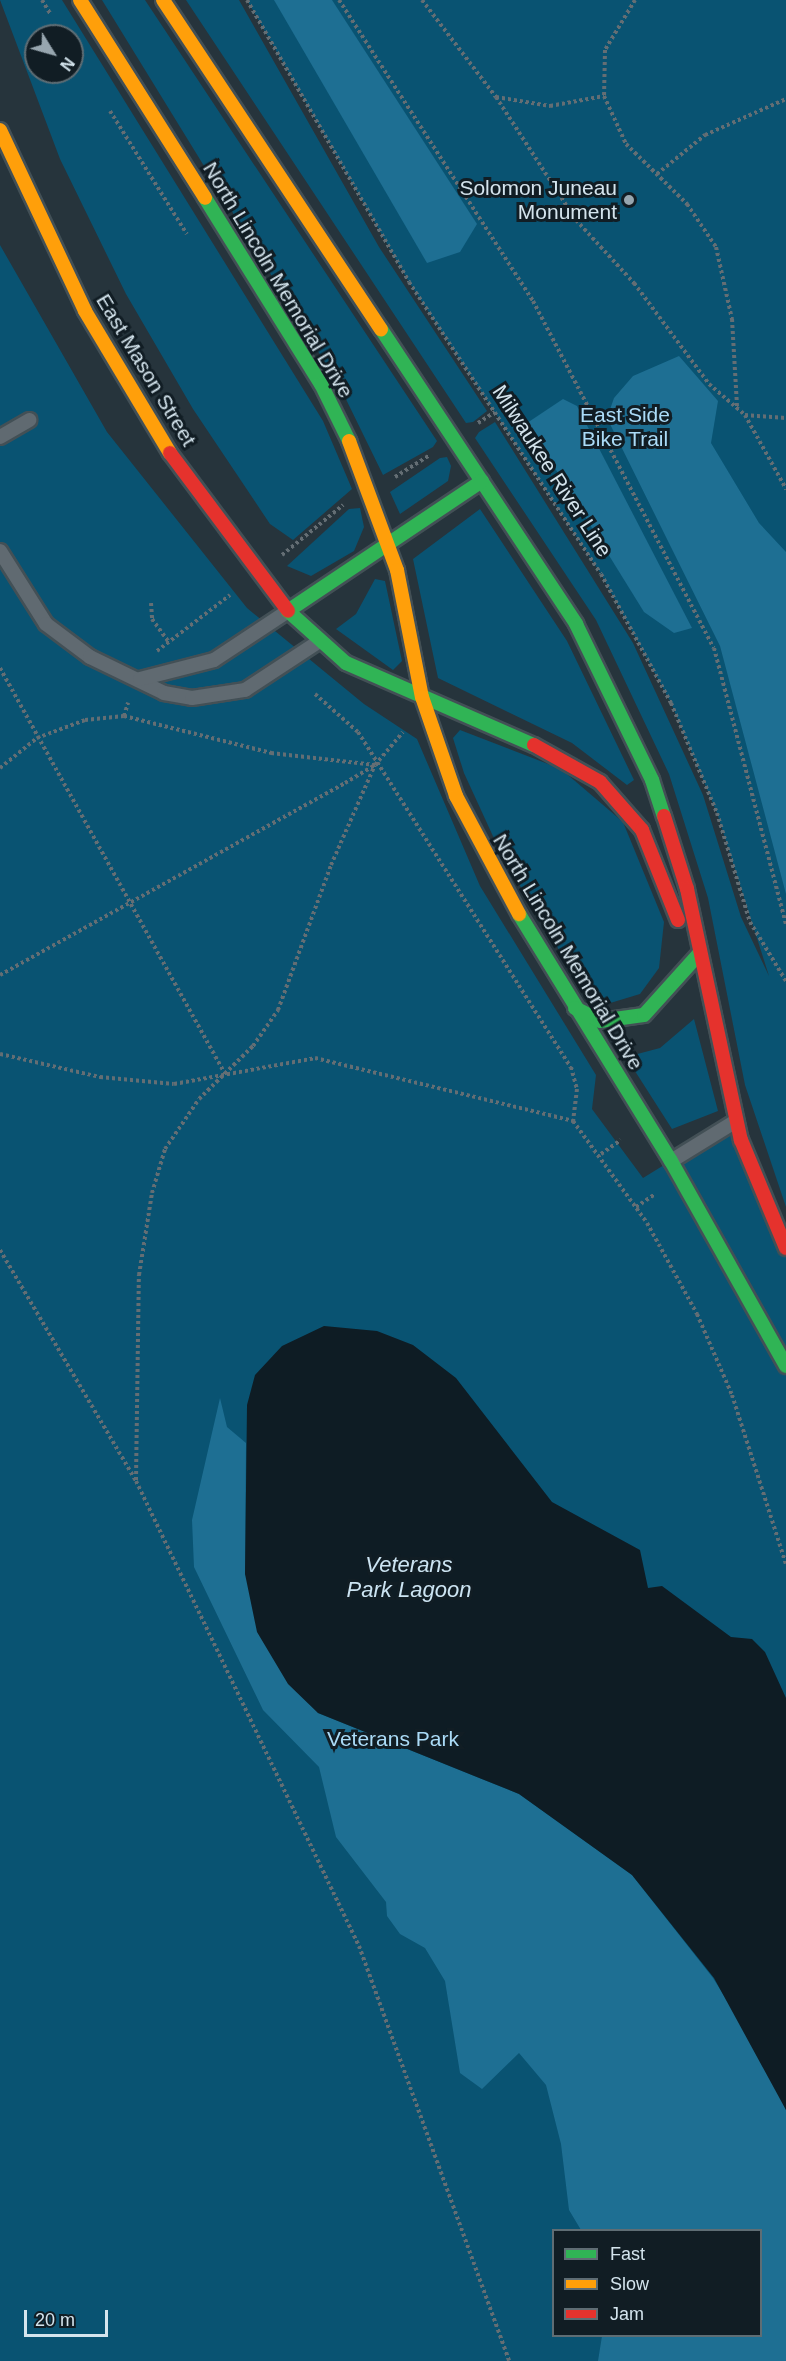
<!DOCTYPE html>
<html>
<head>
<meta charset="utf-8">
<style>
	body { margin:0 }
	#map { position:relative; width:786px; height:2361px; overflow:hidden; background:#26343c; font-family:Arial,sans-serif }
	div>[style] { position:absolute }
	.green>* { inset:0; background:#095372 }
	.forest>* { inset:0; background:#1e6f93 }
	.water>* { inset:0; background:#0e1c24 }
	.path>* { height:4px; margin-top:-2px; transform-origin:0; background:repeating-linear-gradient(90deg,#646e74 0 3px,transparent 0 6px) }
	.roads { filter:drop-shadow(2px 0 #435056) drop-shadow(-2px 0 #435056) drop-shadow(0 2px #435056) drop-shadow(0 -2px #435056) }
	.lane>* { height:14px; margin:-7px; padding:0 7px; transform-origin:7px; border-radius:7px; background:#606a71 }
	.fast>* { height:14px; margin:-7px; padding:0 7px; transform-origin:7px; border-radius:7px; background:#30b455 }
	.slow>* { height:14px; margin:-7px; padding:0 7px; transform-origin:7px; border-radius:7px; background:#ff9f0a }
	.jam>* { height:14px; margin:-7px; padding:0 7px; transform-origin:7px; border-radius:7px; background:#e5322d }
	.dots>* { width:16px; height:16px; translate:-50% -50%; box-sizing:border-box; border:3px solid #111d24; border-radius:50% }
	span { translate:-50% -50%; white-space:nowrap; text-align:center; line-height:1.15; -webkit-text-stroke:6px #111d24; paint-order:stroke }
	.poi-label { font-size:21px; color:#d4e4ed }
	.right { translate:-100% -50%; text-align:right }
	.street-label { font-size:21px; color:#d4e4ed }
	.park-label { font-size:21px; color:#abdbf7 }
	.water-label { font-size:22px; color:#cce4f2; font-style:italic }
	.legend { position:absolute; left:552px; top:2229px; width:210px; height:108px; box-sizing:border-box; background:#111d24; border:2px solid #5f6d74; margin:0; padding:8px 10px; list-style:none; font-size:18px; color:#d4e4ed }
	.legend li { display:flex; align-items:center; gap:12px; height:30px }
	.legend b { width:30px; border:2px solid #5f6d74 }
	.north { position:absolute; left:24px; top:24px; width:60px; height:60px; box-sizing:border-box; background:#111d24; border:2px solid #5f6d74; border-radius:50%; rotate:127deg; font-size:16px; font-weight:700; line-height:24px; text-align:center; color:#d4e4ed }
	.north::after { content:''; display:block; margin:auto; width:21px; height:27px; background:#97a6af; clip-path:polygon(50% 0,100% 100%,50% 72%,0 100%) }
	.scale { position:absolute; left:24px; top:2310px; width:84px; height:27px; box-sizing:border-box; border:3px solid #d4e4ed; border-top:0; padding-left:8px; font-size:18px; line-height:21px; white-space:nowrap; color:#d4e4ed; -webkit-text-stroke:4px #111d24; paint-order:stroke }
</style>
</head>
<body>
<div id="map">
	<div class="green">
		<i style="clip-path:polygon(evenodd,0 0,62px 0,323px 421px,352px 489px,293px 540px,270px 524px,193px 409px,126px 294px,60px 159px,0 0,36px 36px,72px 36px,72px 72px,36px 72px,36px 36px)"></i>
		<i style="clip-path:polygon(102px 0,145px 0,437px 441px,433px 447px,383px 475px,340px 387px)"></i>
		<i style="clip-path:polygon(186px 0,239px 0,379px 247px,487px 411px,473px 422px,466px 423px)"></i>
		<i style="clip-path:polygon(247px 0,786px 0,786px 1207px,745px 1085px,708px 898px,669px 774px,596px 620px,475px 438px,479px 432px,495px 422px,633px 643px,703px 795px,741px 917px,769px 976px,717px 813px,671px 703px,601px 574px,409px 282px)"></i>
		<i style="clip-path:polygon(evenodd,0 245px,107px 432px,247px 608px,364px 704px,417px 739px,480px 886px,596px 1075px,592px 1109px,643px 1178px,737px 1120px,786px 1248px,786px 2361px,0 2361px,0 245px,554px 2230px,760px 2230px,760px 2336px,554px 2336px,554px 2230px)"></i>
		<i style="clip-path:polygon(440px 458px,447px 457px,451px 466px,448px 481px,400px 514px,390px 492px)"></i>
		<i style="clip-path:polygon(360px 508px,364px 527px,354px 551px,311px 576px,287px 566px,349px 509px)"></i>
		<i style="clip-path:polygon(480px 509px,567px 641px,634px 780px,627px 785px,572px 743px,438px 678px,413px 559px)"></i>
		<i style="clip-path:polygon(375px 579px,385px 581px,402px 661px,393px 670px,336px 629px,356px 614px)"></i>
		<i style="clip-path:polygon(460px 730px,561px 769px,623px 822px,664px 922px,659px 968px,640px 994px,607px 1004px,586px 994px,503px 858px,464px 773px,453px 738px)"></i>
		<i style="clip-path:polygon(694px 1019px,718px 1111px,672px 1129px,626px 1057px,660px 1048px)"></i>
	</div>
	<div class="forest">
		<i style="clip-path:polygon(274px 0,332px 0,477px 224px,460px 252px,427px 263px)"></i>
		<i style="clip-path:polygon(679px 356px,718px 401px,711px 443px,759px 523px,786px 552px,786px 894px,720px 646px,607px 418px,614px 398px,633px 376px)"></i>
		<i style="clip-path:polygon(563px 399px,577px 406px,692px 628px,674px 633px,644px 612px,527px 423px)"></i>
		<i style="clip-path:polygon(220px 1398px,227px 1427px,246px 1443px,245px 1574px,318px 1713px,519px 1794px,632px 1875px,713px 1978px,757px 2049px,786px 2110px,786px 2361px,598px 2361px,602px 2336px,760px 2336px,760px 2230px,581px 2230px,569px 2210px,561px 2144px,546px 2085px,519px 2053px,482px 2089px,460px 2073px,445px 1981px,425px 1948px,400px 1934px,387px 1916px,386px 1902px,336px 1837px,319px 1767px,263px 1710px,194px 1567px,192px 1520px)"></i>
	</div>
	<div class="water">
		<i style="clip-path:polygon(324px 1326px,377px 1331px,413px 1345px,456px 1378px,552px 1502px,640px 1550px,648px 1588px,662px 1586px,731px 1637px,752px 1639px,765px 1652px,786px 1698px,786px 2110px,714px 1978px,632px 1875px,519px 1794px,318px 1713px,288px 1684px,257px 1632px,245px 1574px,247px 1405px,255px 1375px,282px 1346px)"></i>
	</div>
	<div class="path">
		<i style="left:42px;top:0;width:17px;rotate:59deg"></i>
		<i style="left:247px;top:0;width:325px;rotate:60.1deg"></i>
		<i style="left:409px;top:282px;width:349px;rotate:56.7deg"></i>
		<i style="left:601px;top:574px;width:147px;rotate:61.5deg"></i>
		<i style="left:671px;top:703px;width:119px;rotate:67.3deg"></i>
		<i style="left:717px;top:813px;width:114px;rotate:73.2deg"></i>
		<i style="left:750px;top:922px;width:69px;rotate:58.6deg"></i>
		<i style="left:339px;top:0;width:358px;rotate:57.2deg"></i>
		<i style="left:533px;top:301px;width:391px;rotate:62.5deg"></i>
		<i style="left:714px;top:648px;width:285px;rotate:75.4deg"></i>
		<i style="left:422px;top:0;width:122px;rotate:52.7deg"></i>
		<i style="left:496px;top:97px;width:147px;rotate:57deg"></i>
		<i style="left:576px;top:220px;width:86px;rotate:47.4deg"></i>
		<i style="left:634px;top:283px;width:126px;rotate:53.4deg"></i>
		<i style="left:709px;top:384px;width:48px;rotate:40.7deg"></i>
		<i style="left:745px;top:415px;width:85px;rotate:61deg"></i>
		<i style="left:635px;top:0;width:58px;rotate:121deg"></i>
		<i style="left:605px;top:50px;width:46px;rotate:91.2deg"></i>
		<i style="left:604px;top:96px;width:53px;rotate:65.4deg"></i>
		<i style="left:626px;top:144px;width:86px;rotate:44.5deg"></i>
		<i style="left:687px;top:204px;width:52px;rotate:56deg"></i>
		<i style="left:716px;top:247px;width:74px;rotate:77.5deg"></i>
		<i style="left:732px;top:319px;width:88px;rotate:86.7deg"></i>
		<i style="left:496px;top:97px;width:55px;rotate:9.5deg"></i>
		<i style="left:550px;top:106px;width:55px;rotate:-10.5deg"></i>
		<i style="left:110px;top:111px;width:145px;rotate:58deg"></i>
		<i style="left:657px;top:174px;width:62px;rotate:-39.1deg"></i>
		<i style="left:705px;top:135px;width:89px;rotate:-24deg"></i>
		<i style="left:745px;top:415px;width:41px;rotate:4.2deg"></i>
		<i style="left:478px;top:423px;width:20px;rotate:-33deg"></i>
		<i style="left:395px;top:477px;width:41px;rotate:-32.2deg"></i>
		<i style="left:282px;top:555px;width:79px;rotate:-39.3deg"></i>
		<i style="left:151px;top:603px;width:16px;rotate:86deg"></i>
		<i style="left:152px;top:619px;width:29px;rotate:54deg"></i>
		<i style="left:157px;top:651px;width:92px;rotate:-37.5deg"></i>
		<i style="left:0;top:668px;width:464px;rotate:61deg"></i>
		<i style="left:315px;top:694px;width:57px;rotate:41.5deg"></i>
		<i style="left:358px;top:732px;width:397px;rotate:57.6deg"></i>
		<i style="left:571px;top:1067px;width:23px;rotate:75deg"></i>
		<i style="left:577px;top:1089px;width:32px;rotate:97deg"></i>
		<i style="left:124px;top:716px;width:152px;rotate:14.1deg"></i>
		<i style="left:271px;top:753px;width:105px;rotate:6.6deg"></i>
		<i style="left:0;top:768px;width:48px;rotate:-39deg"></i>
		<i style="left:37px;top:738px;width:51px;rotate:-20.6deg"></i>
		<i style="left:85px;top:720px;width:39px;rotate:-6deg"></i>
		<i style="left:124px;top:716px;width:14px;rotate:-73deg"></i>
		<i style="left:0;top:975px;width:395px;rotate:-29.1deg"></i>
		<i style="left:345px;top:783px;width:35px;rotate:-31deg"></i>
		<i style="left:375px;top:765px;width:43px;rotate:-49.7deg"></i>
		<i style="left:0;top:1054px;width:103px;rotate:13deg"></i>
		<i style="left:100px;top:1077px;width:74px;rotate:5.4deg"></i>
		<i style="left:174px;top:1084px;width:143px;rotate:-10.4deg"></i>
		<i style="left:315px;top:1058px;width:266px;rotate:13.7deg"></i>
		<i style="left:573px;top:1121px;width:126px;rotate:54deg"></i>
		<i style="left:647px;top:1223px;width:104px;rotate:61.2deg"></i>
		<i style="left:697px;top:1314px;width:88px;rotate:66.6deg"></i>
		<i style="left:732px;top:1395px;width:177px;rotate:72.3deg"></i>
		<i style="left:601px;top:1154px;width:24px;rotate:-35deg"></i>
		<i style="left:636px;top:1207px;width:23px;rotate:-34deg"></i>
		<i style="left:0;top:1250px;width:268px;rotate:59.5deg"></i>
		<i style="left:136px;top:1481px;width:516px;rotate:64.38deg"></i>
		<i style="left:359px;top:1946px;width:441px;rotate:70.1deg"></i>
		<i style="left:136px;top:1480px;width:205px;rotate:-89.2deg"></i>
		<i style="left:139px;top:1275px;width:83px;rotate:-81deg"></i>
		<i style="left:152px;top:1193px;width:46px;rotate:-73.5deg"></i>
		<i style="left:165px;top:1149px;width:60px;rotate:-55.8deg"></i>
		<i style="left:199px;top:1099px;width:76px;rotate:-44.5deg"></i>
		<i style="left:253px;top:1046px;width:44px;rotate:-55.2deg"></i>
		<i style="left:278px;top:1010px;width:154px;rotate:-69.9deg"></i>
		<i style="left:331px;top:865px;width:109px;rotate:-66.3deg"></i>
	</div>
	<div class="roads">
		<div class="lane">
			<i style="left:0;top:437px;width:34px;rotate:-30deg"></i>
			<i style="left:0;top:551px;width:86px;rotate:57.8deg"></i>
			<i style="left:46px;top:624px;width:55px;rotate:36.9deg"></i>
			<i style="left:90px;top:657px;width:82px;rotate:25.9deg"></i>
			<i style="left:164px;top:693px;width:28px;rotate:10deg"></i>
			<i style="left:192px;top:698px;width:54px;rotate:-8.6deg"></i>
			<i style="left:245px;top:690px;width:87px;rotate:-33.3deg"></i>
			<i style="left:140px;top:679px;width:76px;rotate:-14.4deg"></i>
			<i style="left:214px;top:660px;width:89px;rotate:-33.5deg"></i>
			<i style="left:671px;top:1161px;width:76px;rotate:-31.6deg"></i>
		</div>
		<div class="fast">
			<i style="left:205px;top:198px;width:219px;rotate:58.1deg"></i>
			<i style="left:321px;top:384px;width:64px;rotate:63.8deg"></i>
			<i style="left:381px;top:329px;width:354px;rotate:56.5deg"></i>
			<i style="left:576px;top:624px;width:174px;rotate:64deg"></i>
			<i style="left:652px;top:780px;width:38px;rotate:72deg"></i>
			<i style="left:482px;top:481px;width:234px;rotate:146.2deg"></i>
			<i style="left:288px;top:611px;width:78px;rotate:41.9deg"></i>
			<i style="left:346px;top:663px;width:205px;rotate:23.6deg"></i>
			<i style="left:519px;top:914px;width:290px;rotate:58.4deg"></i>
			<i style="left:671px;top:1161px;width:235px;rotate:60.7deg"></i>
			<i style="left:575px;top:1008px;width:28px;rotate:27deg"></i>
			<i style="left:600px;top:1021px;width:44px;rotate:-7.8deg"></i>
			<i style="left:644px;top:1015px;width:81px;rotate:-48deg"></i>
		</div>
		<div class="slow">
			<i style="left:80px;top:0;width:234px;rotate:57.7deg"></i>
			<i style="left:163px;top:0;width:395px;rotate:56.5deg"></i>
			<i style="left:0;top:130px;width:200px;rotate:64.8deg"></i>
			<i style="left:85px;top:311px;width:165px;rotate:59.1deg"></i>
			<i style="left:349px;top:441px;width:138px;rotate:69.6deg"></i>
			<i style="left:397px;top:570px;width:129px;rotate:78.9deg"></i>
			<i style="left:422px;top:697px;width:105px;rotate:71deg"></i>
			<i style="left:456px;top:796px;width:134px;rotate:61.9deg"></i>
		</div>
		<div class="jam">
			<i style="left:170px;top:453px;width:197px;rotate:53.2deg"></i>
			<i style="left:534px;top:745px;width:76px;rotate:29.3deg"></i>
			<i style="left:600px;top:782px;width:64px;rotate:48.8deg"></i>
			<i style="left:642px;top:830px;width:97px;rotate:68.2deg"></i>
			<i style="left:664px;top:816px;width:77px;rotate:72.5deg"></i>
			<i style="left:687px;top:889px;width:257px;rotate:77.9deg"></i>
			<i style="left:741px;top:1140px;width:117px;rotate:67.4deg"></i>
		</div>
	</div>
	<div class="dots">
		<i style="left:629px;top:200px;background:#97a6af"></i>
	</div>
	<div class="poi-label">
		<span class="right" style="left:617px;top:200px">Solomon Juneau<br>Monument</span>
	</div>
	<div class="street-label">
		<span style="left:278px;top:280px;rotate:59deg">North Lincoln Memorial Drive</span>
		<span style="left:146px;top:370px;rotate:59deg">East Mason Street</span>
		<span style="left:552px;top:471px;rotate:57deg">Milwaukee River Line</span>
		<span style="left:568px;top:952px;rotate:59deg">North Lincoln Memorial Drive</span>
	</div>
	<div class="park-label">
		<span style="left:625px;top:427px">East Side<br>Bike Trail</span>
		<span style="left:393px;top:1739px">Veterans Park</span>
	</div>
	<div class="water-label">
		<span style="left:409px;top:1577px">Veterans<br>Park Lagoon</span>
	</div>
	<ul class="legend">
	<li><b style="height:8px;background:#30b455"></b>Fast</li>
	<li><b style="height:8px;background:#ff9f0a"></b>Slow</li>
	<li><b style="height:8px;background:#e5322d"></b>Jam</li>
	</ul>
	<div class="north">N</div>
	<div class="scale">20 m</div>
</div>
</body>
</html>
